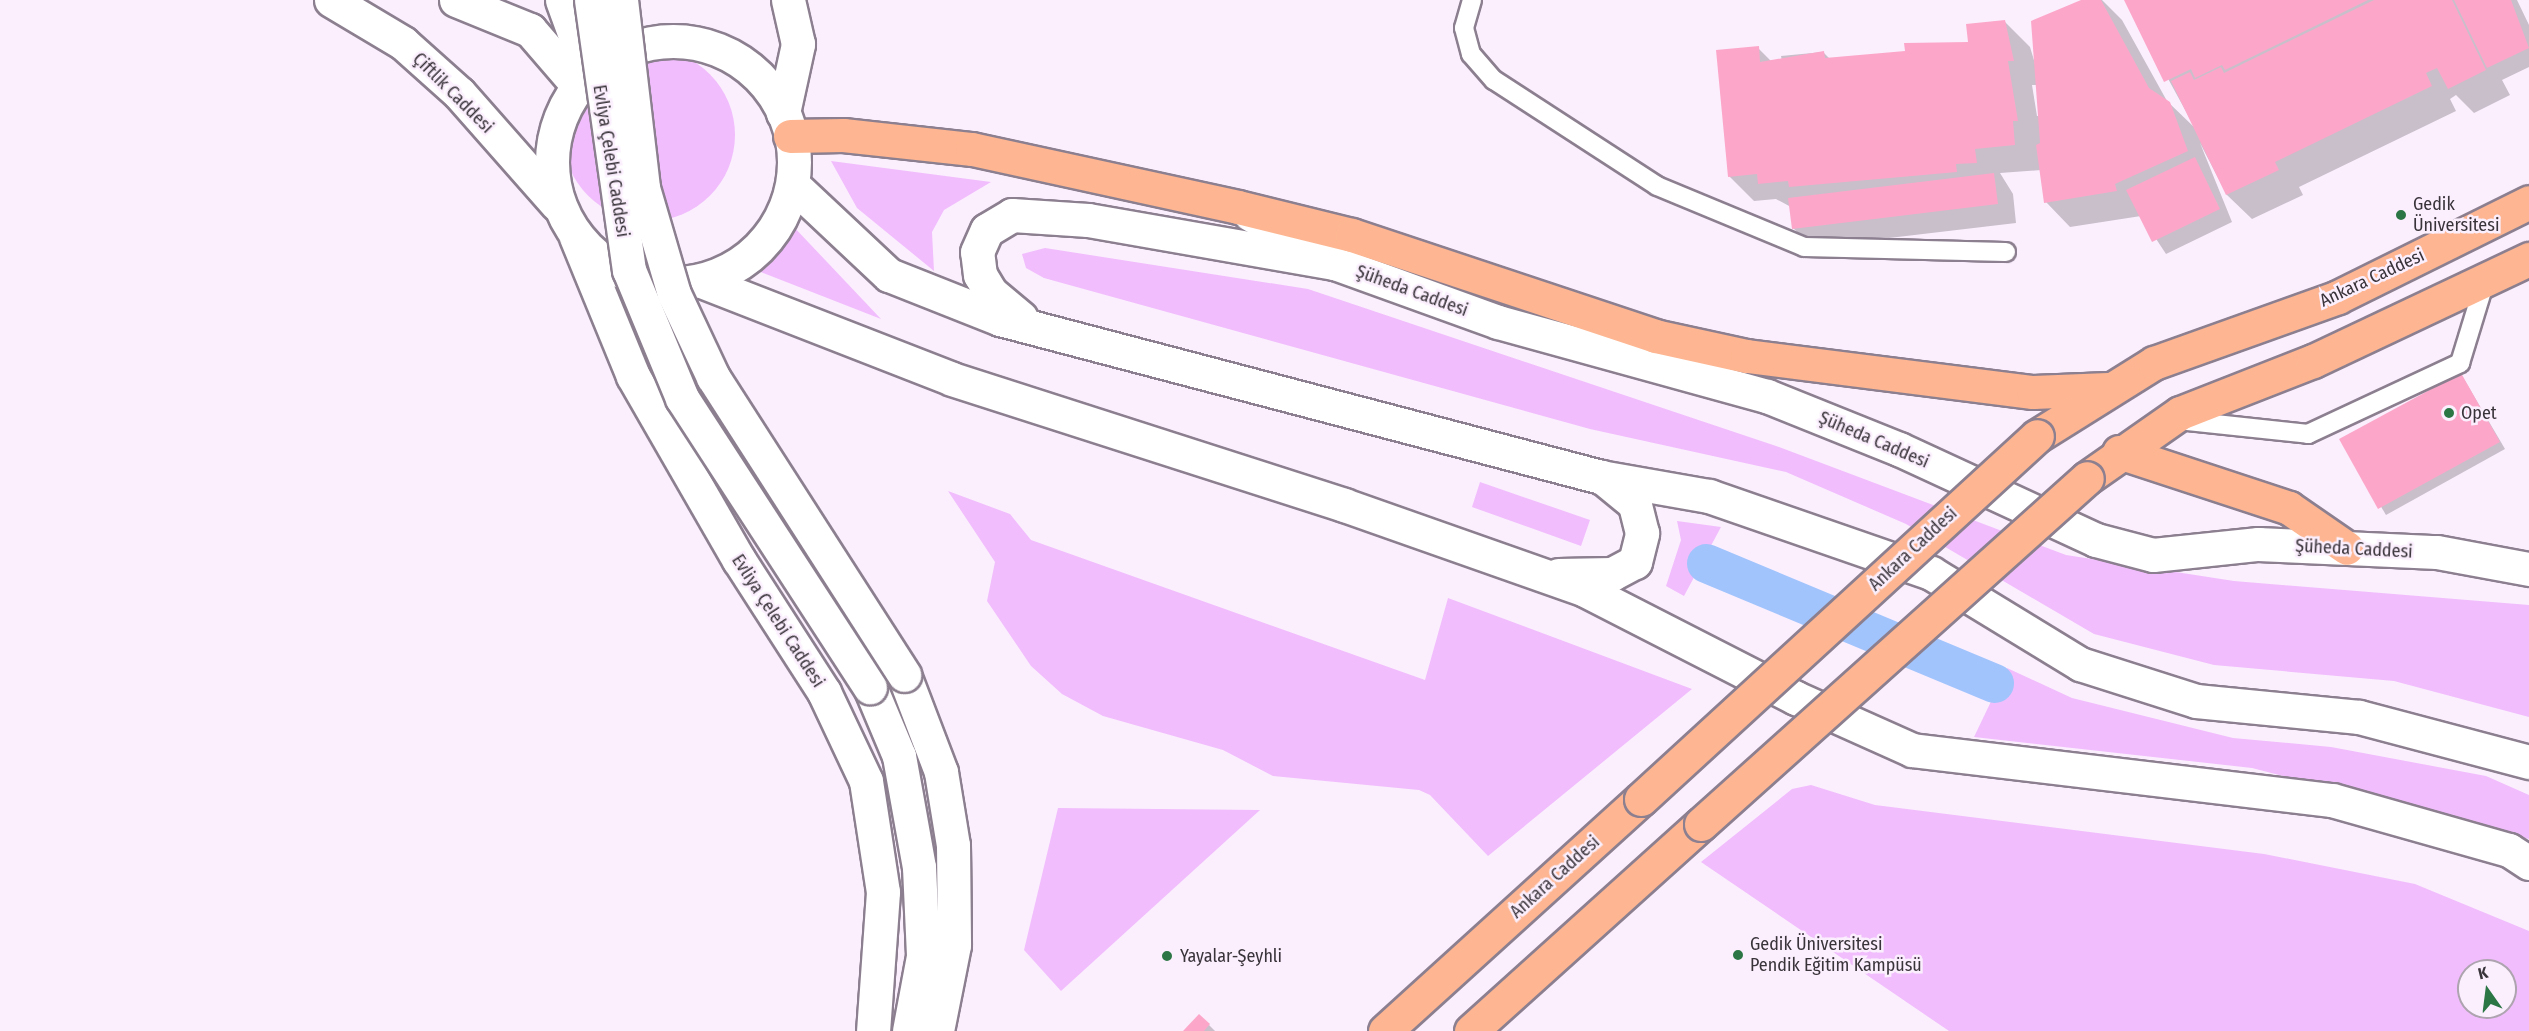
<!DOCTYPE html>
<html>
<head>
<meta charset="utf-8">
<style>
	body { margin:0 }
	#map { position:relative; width:2529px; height:1031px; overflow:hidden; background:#fbeffe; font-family:"Fira Sans Condensed",sans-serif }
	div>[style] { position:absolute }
	.green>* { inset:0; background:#f1bdfc }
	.round { border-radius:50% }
	.shadow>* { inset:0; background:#0003 }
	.canal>* { height:39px; margin:-19.5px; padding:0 19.5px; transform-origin:19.5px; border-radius:19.5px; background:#a1c4fc }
	.building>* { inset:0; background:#fca7c9 }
	.roads { filter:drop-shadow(2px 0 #8c7f8f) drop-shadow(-2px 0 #8c7f8f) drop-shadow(0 2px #8c7f8f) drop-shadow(0 -2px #8c7f8f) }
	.lane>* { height:18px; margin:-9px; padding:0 9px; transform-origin:9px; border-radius:9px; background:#fff }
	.street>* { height:33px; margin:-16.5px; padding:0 16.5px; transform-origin:16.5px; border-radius:16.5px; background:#fff }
	.secondary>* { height:33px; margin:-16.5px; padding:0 16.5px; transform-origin:16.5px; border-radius:16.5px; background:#fff }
	.secondary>.ring { margin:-16.5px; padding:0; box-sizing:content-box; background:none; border:33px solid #fff; border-radius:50% }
	.primary>* { height:33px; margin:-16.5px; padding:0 16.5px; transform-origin:16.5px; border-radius:16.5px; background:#fdb691 }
	.bridges { filter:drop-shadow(2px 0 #8c7f8f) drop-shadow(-2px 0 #8c7f8f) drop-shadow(0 2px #8c7f8f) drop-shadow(0 -2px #8c7f8f) }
	.secondary-bridge>* { height:33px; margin:-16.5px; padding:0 16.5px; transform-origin:16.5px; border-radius:16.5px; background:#fff }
	.primary-bridge>* { height:33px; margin:-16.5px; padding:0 16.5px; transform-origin:16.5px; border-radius:16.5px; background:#fdb691 }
	.dots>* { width:16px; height:16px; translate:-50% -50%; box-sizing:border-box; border:3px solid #fbeffe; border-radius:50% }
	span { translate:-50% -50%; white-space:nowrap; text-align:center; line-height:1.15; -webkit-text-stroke:5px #fbeffe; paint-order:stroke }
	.street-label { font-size:18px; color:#39333a }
	.poi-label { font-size:18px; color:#39333a }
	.left { translate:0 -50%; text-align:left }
	.north { position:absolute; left:2457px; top:959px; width:60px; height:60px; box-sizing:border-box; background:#fbeffe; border:2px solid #ada4b0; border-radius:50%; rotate:346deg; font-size:16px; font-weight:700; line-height:24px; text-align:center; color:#39333a }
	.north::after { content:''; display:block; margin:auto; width:21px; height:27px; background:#2b7644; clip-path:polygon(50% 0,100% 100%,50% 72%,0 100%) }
</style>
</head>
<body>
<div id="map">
	<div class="green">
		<i class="round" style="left:563px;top:49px;width:172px;height:172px"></i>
		<i style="clip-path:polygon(831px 161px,991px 182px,944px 210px,932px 232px,934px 271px,857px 208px)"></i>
		<i style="clip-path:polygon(792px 225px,881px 319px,758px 271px)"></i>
		<i style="clip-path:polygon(1045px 248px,1308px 289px,1779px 447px,2066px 555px,2234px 581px,2529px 605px,2529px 717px,2394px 681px,2214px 665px,2094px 634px,1906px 524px,1786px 472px,1590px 429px,1044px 278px,1026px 268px,1022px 254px)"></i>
		<i style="clip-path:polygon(1480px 482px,1590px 520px,1581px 546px,1472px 507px)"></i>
		<i style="clip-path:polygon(948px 491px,1010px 514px,1031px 540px,1425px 680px,1448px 598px,1692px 689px,1488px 856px,1430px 795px,1419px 790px,1273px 776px,1223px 750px,1103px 716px,1062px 694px,1031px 666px,987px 601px,995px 562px)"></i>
		<i style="clip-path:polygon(1677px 521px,1721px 527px,1684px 596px,1666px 586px,1681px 540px)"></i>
		<i style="clip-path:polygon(2007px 668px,2072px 698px,2233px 738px,2331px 747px,2486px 776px,2529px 795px,2529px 839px,2252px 768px,1974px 737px)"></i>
		<i style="clip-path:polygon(evenodd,1811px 785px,1875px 805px,2264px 854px,2415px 884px,2529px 931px,2529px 1031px,1949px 1031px,1701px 862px,1792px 789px,1811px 785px,2469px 971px,2505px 971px,2505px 1007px,2469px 1007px,2469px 971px)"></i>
		<i style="clip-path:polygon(1058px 808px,1260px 810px,1061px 991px,1024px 950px)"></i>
	</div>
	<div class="shadow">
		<i style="clip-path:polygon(evenodd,2085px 0,2102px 0,2122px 20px,2167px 101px,2195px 128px,2125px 0,2517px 0,2529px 25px,2529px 67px,2502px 80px,2510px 95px,2474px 113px,2456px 95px,2450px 99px,2456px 111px,2299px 187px,2303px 195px,2252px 219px,2227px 195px,2200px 143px,2232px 222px,2166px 254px,2141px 216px,2070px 227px,2046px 202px,2041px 170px,2000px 173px,2013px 194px,2016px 223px,1813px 247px,1793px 228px,1791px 207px,1776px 199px,1754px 201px,1729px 176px,1758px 48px,1772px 62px,1782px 61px,1781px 56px,1823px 52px,1830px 59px,1906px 52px,1969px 43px,2005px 22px,2030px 47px,2036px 67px,2085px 0,2032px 85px,2037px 85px,2040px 116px,2037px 116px,2032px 85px)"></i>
		<i style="clip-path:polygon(2461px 374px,2505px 449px,2386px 515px,2341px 440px)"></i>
		<i style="clip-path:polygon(1200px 1016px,1215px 1031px,1185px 1031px)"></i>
	</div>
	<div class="canal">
		<i style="left:1706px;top:563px;width:312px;rotate:22.6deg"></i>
	</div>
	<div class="building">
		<i style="clip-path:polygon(2081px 0,2101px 0,2149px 88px,2170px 102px,2188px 151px,2115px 184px,2117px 191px,2044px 203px,2036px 145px,2040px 143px,2031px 21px)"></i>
		<i style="clip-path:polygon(2124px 0,2368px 0,2225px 70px,2222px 65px,2195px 78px,2191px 69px,2164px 82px)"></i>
		<i style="clip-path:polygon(2374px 0,2452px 0,2486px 70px,2448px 89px,2437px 68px,2426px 73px,2432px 86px,2275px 162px,2279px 170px,2226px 195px,2171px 81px,2190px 72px,2194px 80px,2221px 67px,2224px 73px)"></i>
		<i style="clip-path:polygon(2454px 0,2511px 0,2529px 48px,2487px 68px)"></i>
		<i style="clip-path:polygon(2005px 20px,2014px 61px,2008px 61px,2018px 121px,2013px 121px,2015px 145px,1975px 149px,1977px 163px,1956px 164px,1957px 172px,1789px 187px,1788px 181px,1758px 184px,1757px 174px,1728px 177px,1716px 50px,1759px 46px,1760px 62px,1824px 51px,1825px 58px,1905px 51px,1904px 43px,1968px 42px,1966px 24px)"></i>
		<i style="clip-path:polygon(2195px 157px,2220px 209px,2152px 242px,2126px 190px)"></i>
		<i style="clip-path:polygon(1994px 173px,1998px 204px,1792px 229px,1788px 198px)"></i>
		<i style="clip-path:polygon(2461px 373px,2500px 442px,2378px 509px,2339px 439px)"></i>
		<i style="clip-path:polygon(1199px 1014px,1210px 1024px,1204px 1031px,1183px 1031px)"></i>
	</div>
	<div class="roads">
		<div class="lane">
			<i style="left:1472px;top:0;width:29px;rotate:106deg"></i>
			<i style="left:1464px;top:28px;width:27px;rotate:75deg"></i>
			<i style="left:1471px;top:54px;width:35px;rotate:49deg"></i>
			<i style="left:1494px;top:80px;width:194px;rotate:33deg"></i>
			<i style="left:1657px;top:186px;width:159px;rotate:22.5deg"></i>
			<i style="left:1804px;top:247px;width:202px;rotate:1.4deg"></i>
			<i style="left:2178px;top:420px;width:131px;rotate:6.1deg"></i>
			<i style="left:2308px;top:434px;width:168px;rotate:-25deg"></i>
			<i style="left:2460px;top:363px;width:86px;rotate:-73deg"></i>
		</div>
		<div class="street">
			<i style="left:1250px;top:214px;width:98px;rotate:30deg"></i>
			<i style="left:1335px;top:263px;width:173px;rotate:19.9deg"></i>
			<i style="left:1498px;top:322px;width:279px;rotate:15.4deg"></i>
			<i style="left:1767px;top:396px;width:142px;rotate:21.9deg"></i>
			<i style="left:1899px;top:449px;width:217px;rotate:24.8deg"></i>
			<i style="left:2096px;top:540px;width:59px;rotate:14.7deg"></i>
			<i style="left:2153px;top:555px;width:106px;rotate:-6deg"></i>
			<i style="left:2258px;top:544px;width:179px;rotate:2.6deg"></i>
			<i style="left:2437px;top:552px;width:94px;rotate:10.5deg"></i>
		</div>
		<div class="secondary">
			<i style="left:331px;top:0;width:84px;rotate:30.8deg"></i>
			<i style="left:403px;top:43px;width:75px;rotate:41.8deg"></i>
			<i style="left:459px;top:93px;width:148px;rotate:48.6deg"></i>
			<i style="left:456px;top:0;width:80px;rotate:22.1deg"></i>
			<i style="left:530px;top:30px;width:75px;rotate:49.3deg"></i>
			<i style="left:562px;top:0;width:79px;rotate:70deg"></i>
			<i class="ring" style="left:552px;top:41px;width:209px;height:209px"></i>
			<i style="left:783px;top:113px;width:71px;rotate:-77.7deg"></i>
			<i style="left:798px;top:44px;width:45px;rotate:-102.8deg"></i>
			<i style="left:793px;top:185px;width:132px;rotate:43.2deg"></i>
			<i style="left:889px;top:275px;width:119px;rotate:21.6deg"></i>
			<i style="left:1000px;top:319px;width:621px;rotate:14.73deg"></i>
			<i style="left:1601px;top:477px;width:110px;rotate:10deg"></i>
			<i style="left:1709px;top:496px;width:235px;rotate:19.1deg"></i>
			<i style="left:1931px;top:573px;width:175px;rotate:31.4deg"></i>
			<i style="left:2080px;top:664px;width:122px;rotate:17.7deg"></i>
			<i style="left:2196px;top:701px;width:164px;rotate:5.6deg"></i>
			<i style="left:2359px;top:717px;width:176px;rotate:14.8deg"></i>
			<i style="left:576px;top:237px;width:150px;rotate:67.7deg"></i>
			<i style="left:633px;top:376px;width:212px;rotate:60.1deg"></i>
			<i style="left:739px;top:560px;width:157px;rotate:57.2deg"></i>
			<i style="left:824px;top:692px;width:98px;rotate:64.7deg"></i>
			<i style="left:866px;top:781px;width:112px;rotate:81.3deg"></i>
			<i style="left:883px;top:892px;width:139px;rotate:94.1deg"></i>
			<i style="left:701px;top:281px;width:269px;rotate:21.3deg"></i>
			<i style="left:952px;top:379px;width:412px;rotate:17.8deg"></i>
			<i style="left:1344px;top:505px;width:256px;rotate:19.4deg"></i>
			<i style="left:1585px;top:590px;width:237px;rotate:27.1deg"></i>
			<i style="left:1796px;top:698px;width:127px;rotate:24.1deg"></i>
			<i style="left:1912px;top:750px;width:423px;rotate:6.8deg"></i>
			<i style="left:2332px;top:800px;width:184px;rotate:15.8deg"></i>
			<i style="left:2509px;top:850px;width:24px;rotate:33deg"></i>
			<i style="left:1021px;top:318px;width:39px;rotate:-140deg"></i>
			<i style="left:991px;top:293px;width:21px;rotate:-121deg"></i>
			<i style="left:980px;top:275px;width:23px;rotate:-97deg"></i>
			<i style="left:977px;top:252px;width:24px;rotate:-66deg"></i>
			<i style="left:987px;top:230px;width:29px;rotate:-31deg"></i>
			<i style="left:1012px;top:215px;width:76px;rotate:3.8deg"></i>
			<i style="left:1088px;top:220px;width:251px;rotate:9.9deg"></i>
			<i style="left:1558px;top:575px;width:54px;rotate:-1.1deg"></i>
			<i style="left:1612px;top:574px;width:26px;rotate:-28deg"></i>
			<i style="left:1635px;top:562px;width:30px;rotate:-76deg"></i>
			<i style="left:1642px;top:533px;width:30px;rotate:-104deg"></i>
			<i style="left:1635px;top:504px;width:43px;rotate:-140.7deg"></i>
			<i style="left:904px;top:675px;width:104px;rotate:69.1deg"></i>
			<i style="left:941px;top:772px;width:74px;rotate:80.7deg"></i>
			<i style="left:953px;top:845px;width:100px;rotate:89.4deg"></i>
			<i style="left:954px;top:945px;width:88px;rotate:101.2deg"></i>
			<i style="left:870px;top:687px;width:75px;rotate:67.2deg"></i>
			<i style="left:899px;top:756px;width:113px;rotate:79.8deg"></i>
			<i style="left:919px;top:867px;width:89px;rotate:87.4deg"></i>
			<i style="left:923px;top:956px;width:76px;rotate:100.6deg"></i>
		</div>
		<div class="primary">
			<i style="left:790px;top:136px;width:53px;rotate:-1.1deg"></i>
			<i style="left:843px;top:135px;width:130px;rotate:6.2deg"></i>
			<i style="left:972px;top:149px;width:272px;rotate:12.3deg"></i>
			<i style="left:1238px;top:207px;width:117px;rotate:13.8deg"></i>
			<i style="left:1352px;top:235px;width:319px;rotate:18.4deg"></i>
			<i style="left:1655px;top:336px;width:94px;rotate:12.3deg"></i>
			<i style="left:1747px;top:356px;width:288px;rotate:7.2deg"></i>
			<i style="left:2033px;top:392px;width:75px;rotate:-2.3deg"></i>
			<i style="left:2037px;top:436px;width:138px;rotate:-32deg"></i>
			<i style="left:2154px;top:363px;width:195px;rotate:-19.7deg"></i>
			<i style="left:2338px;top:297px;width:213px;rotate:-26.4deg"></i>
			<i style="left:2119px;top:452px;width:179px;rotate:18.2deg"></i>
			<i style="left:2289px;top:508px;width:70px;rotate:34.6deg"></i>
			<i style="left:2087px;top:478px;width:113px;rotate:-35deg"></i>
			<i style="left:2180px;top:413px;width:143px;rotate:-21.4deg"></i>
			<i style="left:2313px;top:361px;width:239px;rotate:-25.3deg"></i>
			<i style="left:1385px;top:1031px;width:345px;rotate:-42.2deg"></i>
			<i style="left:1471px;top:1031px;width:309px;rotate:-42deg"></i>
		</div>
	</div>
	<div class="bridges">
		<div class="secondary-bridge">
			<i style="left:591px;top:0;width:273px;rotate:82deg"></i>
			<i style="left:629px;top:270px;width:139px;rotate:67.5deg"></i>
			<i style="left:682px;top:398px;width:345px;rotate:57deg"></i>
			<i style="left:621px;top:0;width:189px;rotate:83.3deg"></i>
			<i style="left:643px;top:188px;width:110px;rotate:73.7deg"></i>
			<i style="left:674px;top:294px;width:92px;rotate:64.8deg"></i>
			<i style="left:713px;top:377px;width:354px;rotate:57.3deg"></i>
		</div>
		<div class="primary-bridge">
			<i style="left:1641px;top:799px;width:537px;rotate:-42.51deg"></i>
			<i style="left:1701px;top:824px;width:518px;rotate:-41.87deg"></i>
		</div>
	</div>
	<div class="dots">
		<i style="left:2401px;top:215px;background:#2b7644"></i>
		<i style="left:2449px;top:413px;background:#2b7644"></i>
		<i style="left:1738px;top:955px;background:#2b7644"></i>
		<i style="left:1167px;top:956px;background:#2b7644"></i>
	</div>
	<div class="street-label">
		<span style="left:453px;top:93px;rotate:45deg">Çiftlik Caddesi</span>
		<span style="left:611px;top:161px;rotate:81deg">Evliya Çelebi Caddesi</span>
		<span style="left:2372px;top:278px;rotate:-25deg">Ankara Caddesi</span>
		<span style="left:1412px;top:291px;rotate:20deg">Şüheda Caddesi</span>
		<span style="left:1874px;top:440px;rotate:23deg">Şüheda Caddesi</span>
		<span style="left:1913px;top:549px;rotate:-43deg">Ankara Caddesi</span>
		<span style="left:2354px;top:549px;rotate:3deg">Şüheda Caddesi</span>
		<span style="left:778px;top:621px;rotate:57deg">Evliya Çelebi Caddesi</span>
		<span style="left:1555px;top:877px;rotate:-42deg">Ankara Caddesi</span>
	</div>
	<div class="poi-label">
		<span class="left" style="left:2413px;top:215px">Gedik<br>Üniversitesi</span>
		<span class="left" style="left:2461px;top:413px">Opet</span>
		<span class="left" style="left:1750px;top:955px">Gedik Üniversitesi<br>Pendik Eğitim Kampüsü</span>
		<span class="left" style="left:1180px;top:956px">Yayalar-Şeyhli</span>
	</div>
	<div class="north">K</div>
</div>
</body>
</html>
